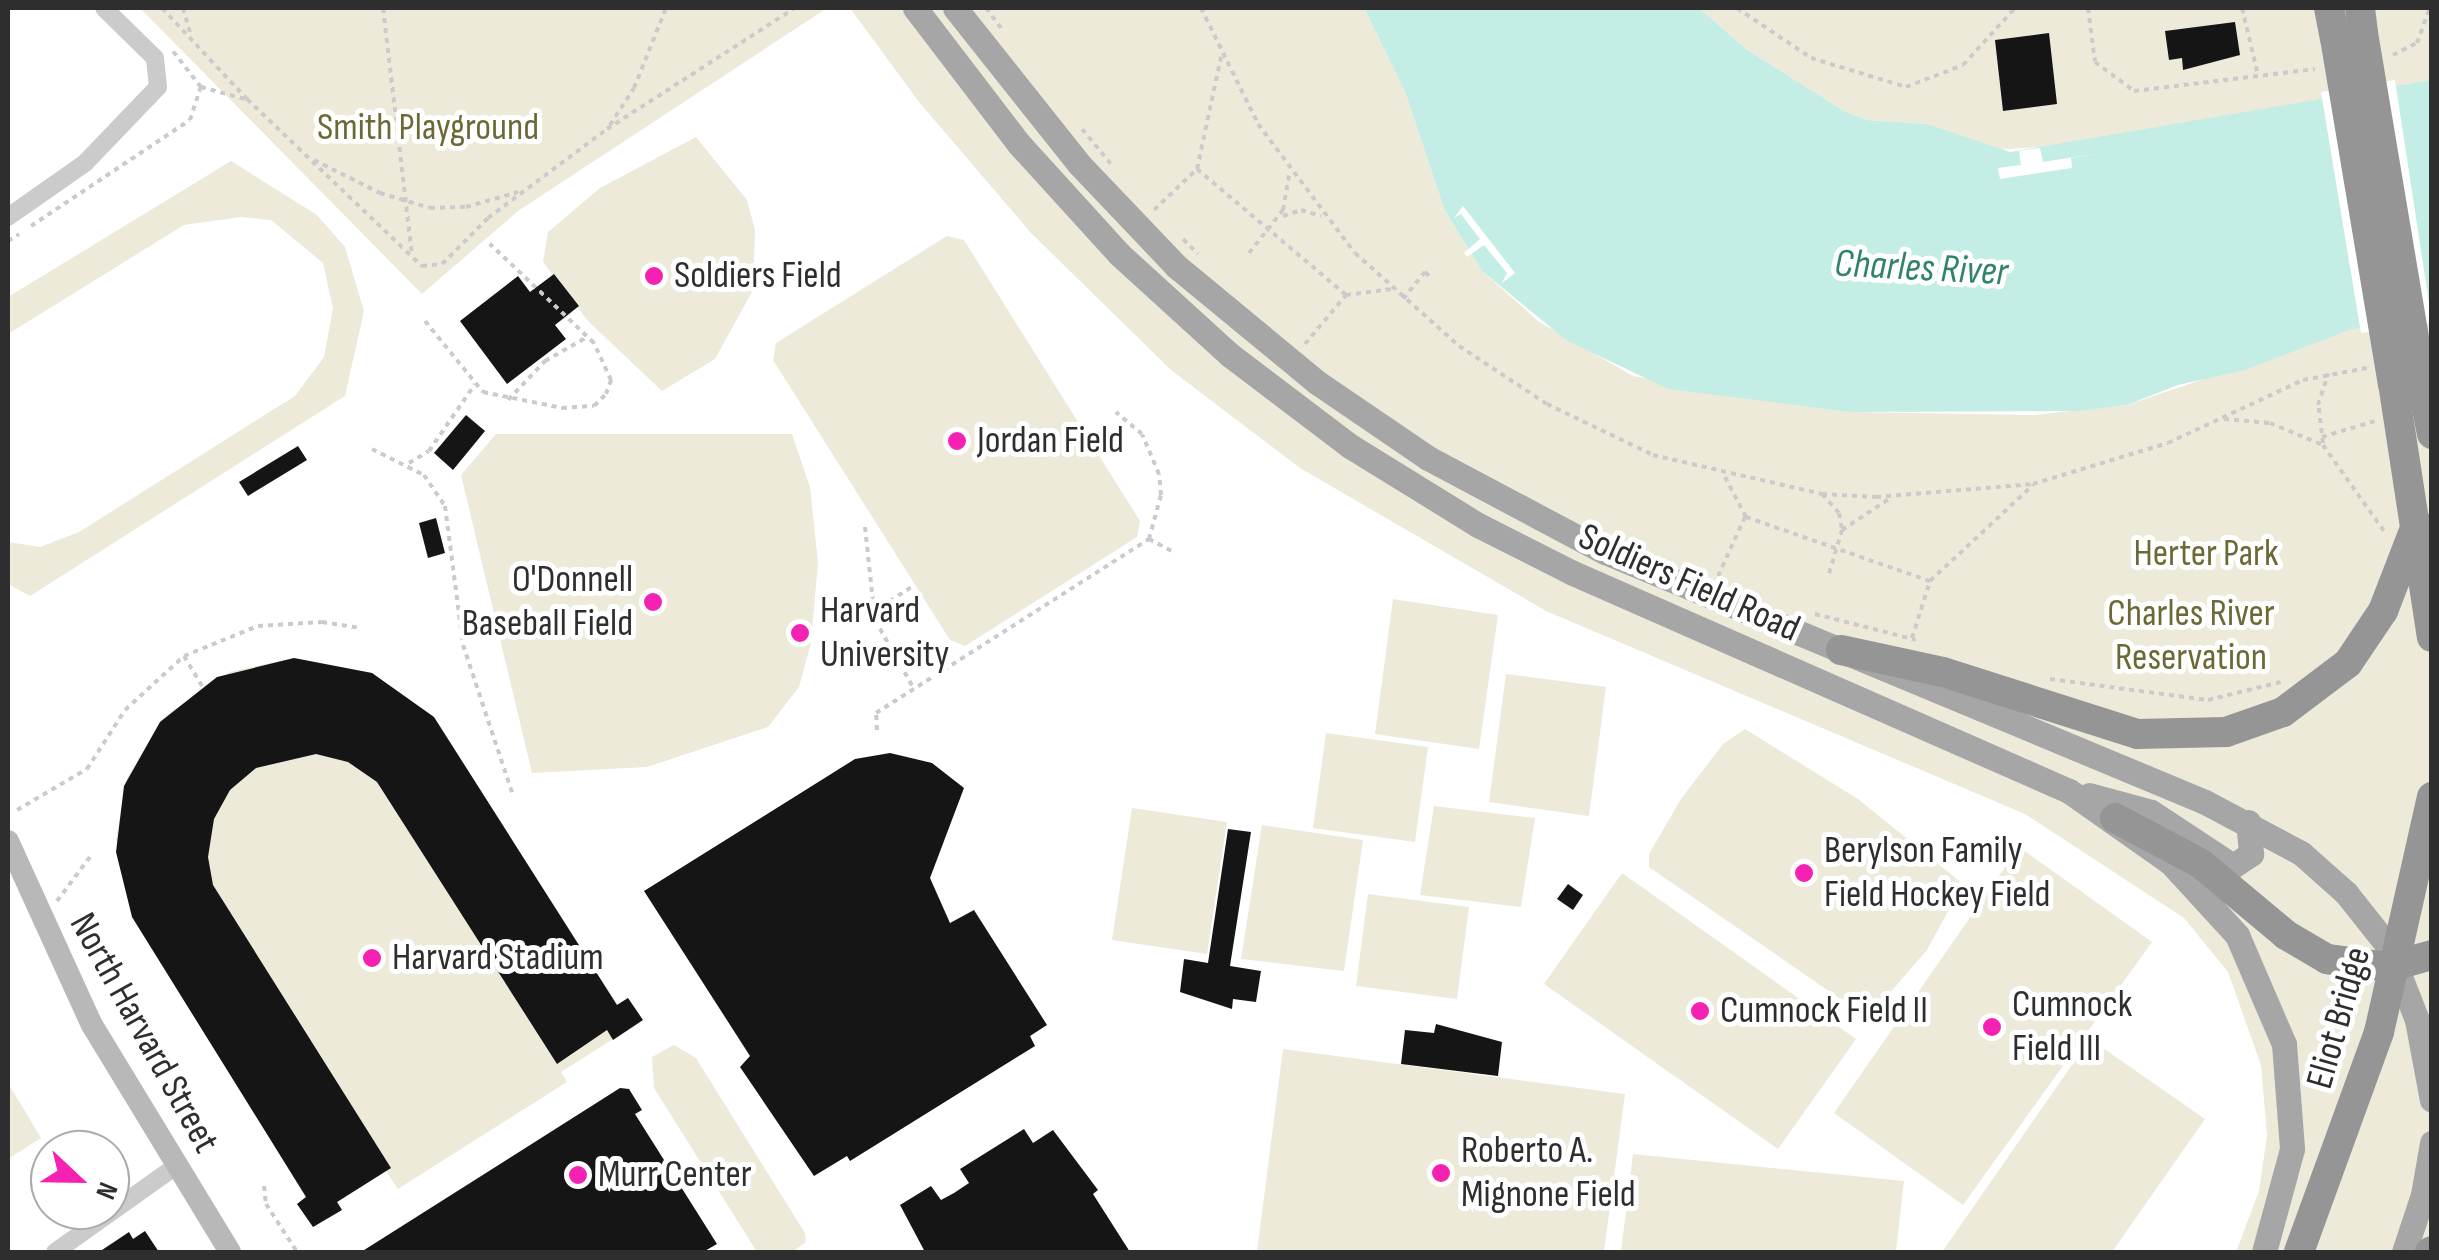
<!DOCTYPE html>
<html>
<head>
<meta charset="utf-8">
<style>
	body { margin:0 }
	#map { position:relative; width:2439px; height:1260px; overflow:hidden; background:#fff; font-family:"Sofia Sans Condensed",sans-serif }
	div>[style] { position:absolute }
	.green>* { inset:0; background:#edeada }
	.water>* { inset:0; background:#c4eee5 }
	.pier>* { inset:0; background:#fff }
	.building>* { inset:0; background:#151515 }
	.path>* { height:4px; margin-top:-2px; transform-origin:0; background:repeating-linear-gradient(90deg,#cbcbcb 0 5px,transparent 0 10px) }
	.street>* { height:18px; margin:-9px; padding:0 9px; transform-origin:9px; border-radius:9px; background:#cbcbcb }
	.secondary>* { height:22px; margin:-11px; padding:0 11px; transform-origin:11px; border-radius:11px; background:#b8b8b8 }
	.primary>* { height:25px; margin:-12.5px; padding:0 12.5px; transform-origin:12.5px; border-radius:12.5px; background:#a6a6a6 }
	.highway>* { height:30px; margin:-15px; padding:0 15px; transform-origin:15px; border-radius:15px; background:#959595 }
	.highway-bridge>* { height:30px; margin:-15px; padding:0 15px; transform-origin:15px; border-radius:15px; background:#959595 }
	.dots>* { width:28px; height:28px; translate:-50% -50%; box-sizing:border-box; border:5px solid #fff; border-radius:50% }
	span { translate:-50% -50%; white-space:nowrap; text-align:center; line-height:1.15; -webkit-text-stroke:10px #fff; paint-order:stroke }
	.park-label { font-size:38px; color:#6d6937 }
	.poi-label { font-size:38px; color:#2e2e2e }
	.left { translate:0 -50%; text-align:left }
	.right { translate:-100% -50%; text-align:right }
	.street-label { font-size:38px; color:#2e2e2e }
	.water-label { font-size:40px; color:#30836f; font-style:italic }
	.frame { position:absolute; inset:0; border:10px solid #2e2e2e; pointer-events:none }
	.north { position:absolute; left:30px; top:1130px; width:100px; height:100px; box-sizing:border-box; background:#fff; border:2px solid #ababab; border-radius:50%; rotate:112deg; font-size:28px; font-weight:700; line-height:40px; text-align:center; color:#2e2e2e }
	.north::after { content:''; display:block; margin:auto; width:35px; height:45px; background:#f421b3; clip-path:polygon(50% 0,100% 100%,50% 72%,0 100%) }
</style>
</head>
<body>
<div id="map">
	<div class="green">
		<i style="clip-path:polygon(140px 8px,827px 8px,518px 211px,422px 294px)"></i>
		<i style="clip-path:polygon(850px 8px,1364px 8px,1405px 92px,1444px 209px,1482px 271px,1538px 321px,1633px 376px,1851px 412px,2034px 415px,2127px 405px,2349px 330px,2431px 318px,2431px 1252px,2236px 1252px,2259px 1191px,2267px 1136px,2261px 1065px,2228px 972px,2184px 918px,2025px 814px,1546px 611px,1300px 468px,1171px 370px,1031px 233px,919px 102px)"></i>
		<i style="clip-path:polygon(1699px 8px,2431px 8px,2431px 80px,2058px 146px,1993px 150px,1927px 124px,1867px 120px,1846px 112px,1746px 49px)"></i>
		<i style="clip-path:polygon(696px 137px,747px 200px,755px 230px,753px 290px,715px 359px,662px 391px,588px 321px,543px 262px,548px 232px,600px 188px)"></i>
		<i style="clip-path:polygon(231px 161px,317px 215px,345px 247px,364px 311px,345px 396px,30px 596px,8px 584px,8px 542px,40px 547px,79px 532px,295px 396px,324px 357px,333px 308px,323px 263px,271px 220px,241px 217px,184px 225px,8px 334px,8px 297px)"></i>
		<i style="clip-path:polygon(947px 236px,964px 240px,1140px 521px,1137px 537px,965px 646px,950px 640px,773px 360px,776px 343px)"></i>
		<i style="clip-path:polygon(496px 434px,792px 434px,810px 487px,818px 562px,811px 643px,799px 687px,768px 727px,647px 767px,532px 773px,461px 475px)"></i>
		<i style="clip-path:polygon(1393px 599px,1498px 615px,1479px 749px,1375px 734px)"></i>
		<i style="clip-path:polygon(294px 658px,372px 673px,434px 717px,617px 1004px,628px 998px,643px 1020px,561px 1072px,567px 1082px,398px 1189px,386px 1171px,338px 1202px,342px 1210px,313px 1227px,297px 1204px,306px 1196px,132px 917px,116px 840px,126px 780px,164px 717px,229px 672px)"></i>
		<i style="clip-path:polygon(1506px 674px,1606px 687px,1589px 816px,1489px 802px)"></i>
		<i style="clip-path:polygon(1745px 729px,1858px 799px,1963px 884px,1927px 950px,1868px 1018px,1649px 867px,1649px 854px,1681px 799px,1723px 744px)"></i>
		<i style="clip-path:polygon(1326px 733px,1428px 747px,1415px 842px,1313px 828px)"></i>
		<i style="clip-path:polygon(1434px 806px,1535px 818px,1521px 907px,1420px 895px)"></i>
		<i style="clip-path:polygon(1132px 808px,1227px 822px,1207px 954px,1112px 940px)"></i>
		<i style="clip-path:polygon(1262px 825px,1363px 840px,1344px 971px,1241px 959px)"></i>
		<i style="clip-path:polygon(2019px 847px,2152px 942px,1963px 1205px,1834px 1113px)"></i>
		<i style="clip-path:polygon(1622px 873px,1856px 1039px,1778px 1149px,1544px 984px)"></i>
		<i style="clip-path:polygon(1368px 894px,1469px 907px,1457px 999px,1356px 986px)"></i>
		<i style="clip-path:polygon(2090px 1039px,2205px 1119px,2112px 1252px,1942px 1252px)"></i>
		<i style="clip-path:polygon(674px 1045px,696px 1058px,805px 1233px,806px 1242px,792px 1252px,757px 1252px,654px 1088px,652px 1057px)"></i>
		<i style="clip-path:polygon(1283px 1049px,1625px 1094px,1604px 1252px,1257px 1252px)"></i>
		<i style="clip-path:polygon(8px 1083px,41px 1138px,8px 1159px)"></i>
		<i style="clip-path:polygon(1633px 1154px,1904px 1181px,1896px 1252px,1621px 1252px)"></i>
	</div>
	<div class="water">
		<i style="clip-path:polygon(1364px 8px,1699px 8px,1746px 49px,1846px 112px,1867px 120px,1927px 124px,2010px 152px,2431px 80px,2431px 318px,2349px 330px,2245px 370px,2178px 385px,2127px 405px,2079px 411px,1851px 412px,1668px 389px,1566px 340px,1482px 271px,1444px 209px,1405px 92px)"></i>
	</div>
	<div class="pier">
		<i style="clip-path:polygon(2395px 80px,2432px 323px,2361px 333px,2321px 92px)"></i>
		<i style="clip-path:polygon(2040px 148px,2043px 162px,2107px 152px,2071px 158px,2072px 168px,2000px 179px,1998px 168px,2021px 165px,2019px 151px)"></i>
		<i style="clip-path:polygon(1463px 206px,1515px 273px,1502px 283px,1507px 273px,1484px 245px,1467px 257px,1464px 253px,1480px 239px,1461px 214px,1454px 218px)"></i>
	</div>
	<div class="building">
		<i style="clip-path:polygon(2235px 22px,2240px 55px,2183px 70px,2182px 58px,2169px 60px,2165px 31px)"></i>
		<i style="clip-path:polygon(2049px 33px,2057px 104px,2003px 111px,1995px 40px)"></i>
		<i style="clip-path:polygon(554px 274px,579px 306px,555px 325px,566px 339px,507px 384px,460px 321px,518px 276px,530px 292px)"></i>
		<i style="clip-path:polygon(466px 415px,485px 431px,453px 470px,434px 453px)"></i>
		<i style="clip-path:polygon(298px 446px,307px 460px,248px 496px,239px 482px)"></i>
		<i style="clip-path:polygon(436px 518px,445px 553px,428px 558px,419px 523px)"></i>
		<i style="clip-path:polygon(294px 658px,372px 673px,434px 717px,617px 1005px,628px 998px,643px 1020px,613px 1040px,607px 1030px,557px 1064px,377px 782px,348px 762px,316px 754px,256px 768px,230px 790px,214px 819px,208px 857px,213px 885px,391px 1168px,337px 1202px,342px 1210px,313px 1227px,297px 1204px,306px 1197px,132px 917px,116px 852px,124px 786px,160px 722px,217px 677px)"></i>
		<i style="clip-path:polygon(890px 753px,932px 763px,964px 788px,930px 878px,950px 923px,974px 910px,1047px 1025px,1030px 1036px,1035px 1046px,850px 1161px,847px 1156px,814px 1176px,740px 1067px,750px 1056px,644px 891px,855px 759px)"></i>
		<i style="clip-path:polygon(1228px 829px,1251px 832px,1230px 966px,1261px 971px,1256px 1002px,1233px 999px,1232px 1009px,1180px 992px,1184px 959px,1208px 963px)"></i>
		<i style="clip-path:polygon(1568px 884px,1583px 895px,1573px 910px,1557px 899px)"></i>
		<i style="clip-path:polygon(1436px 1024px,1502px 1042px,1498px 1076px,1401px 1064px,1405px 1030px,1434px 1033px)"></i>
		<i style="clip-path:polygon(620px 1088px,629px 1089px,642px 1110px,635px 1114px,717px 1244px,703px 1252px,361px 1252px)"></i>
		<i style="clip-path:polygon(1024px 1129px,1033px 1143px,1053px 1130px,1098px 1190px,1093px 1194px,1130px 1252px,925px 1252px,900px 1205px,931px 1186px,941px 1200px,954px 1193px,969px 1183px,960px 1169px)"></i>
		<i style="clip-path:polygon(145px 1231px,159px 1252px,99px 1252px,129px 1232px,133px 1239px)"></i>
	</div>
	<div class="path">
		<i style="left:162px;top:8px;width:125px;rotate:47deg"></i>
		<i style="left:247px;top:99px;width:242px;rotate:43.7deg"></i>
		<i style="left:422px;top:266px;width:20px;rotate:-6deg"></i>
		<i style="left:442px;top:264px;width:65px;rotate:-45deg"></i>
		<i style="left:488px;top:218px;width:149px;rotate:-36.8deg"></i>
		<i style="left:607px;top:129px;width:224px;rotate:-32.8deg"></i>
		<i style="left:183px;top:8px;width:25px;rotate:74deg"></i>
		<i style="left:383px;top:8px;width:249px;rotate:83.3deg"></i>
		<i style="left:986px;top:8px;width:25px;rotate:53deg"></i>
		<i style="left:1201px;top:8px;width:129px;rotate:63.8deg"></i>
		<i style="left:1258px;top:124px;width:161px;rotate:53.1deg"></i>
		<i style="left:1355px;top:253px;width:140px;rotate:41.8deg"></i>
		<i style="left:1459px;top:346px;width:105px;rotate:33.4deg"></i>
		<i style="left:1547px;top:404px;width:118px;rotate:25.7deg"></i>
		<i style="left:1653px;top:455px;width:173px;rotate:13deg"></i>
		<i style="left:1822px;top:494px;width:54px;rotate:3.2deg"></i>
		<i style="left:1876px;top:497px;width:158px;rotate:-4.7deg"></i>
		<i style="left:2033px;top:484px;width:141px;rotate:-16.9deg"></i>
		<i style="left:2168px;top:443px;width:149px;rotate:-25deg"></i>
		<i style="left:2303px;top:380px;width:65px;rotate:-10.6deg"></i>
		<i style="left:1737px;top:8px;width:89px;rotate:34deg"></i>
		<i style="left:1811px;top:58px;width:99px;rotate:17deg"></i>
		<i style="left:1906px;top:87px;width:61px;rotate:-21.1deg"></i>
		<i style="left:1963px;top:65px;width:77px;rotate:-47.6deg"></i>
		<i style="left:2088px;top:8px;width:54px;rotate:82.6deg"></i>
		<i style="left:2095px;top:62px;width:49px;rotate:36.6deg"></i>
		<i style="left:2134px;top:91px;width:182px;rotate:-6.9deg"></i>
		<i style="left:2242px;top:8px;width:69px;rotate:76.6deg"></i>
		<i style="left:2393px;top:55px;width:27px;rotate:-27deg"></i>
		<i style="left:2417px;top:43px;width:37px;rotate:-70deg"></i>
		<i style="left:201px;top:87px;width:46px;rotate:15.3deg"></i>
		<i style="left:610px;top:125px;width:44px;rotate:-57deg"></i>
		<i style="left:634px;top:88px;width:86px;rotate:-68.2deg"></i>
		<i style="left:1082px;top:129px;width:45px;rotate:50.4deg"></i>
		<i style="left:314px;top:160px;width:74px;rotate:26.6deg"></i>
		<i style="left:380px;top:193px;width:52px;rotate:16.7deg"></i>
		<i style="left:430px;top:208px;width:36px;rotate:-2deg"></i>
		<i style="left:466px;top:207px;width:54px;rotate:-16.1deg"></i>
		<i style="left:1197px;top:169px;width:195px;rotate:40.2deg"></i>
		<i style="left:1154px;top:210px;width:59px;rotate:-43.6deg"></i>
		<i style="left:1197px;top:169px;width:115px;rotate:-77.9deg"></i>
		<i style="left:1283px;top:216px;width:19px;rotate:-18deg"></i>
		<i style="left:1301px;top:210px;width:21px;rotate:17deg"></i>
		<i style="left:31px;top:226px;width:191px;rotate:-33.7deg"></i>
		<i style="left:190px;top:120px;width:35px;rotate:-72deg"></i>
		<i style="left:201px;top:87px;width:47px;rotate:-128.1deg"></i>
		<i style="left:1183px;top:239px;width:21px;rotate:45deg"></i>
		<i style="left:8px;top:241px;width:13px;rotate:-32deg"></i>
		<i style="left:1249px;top:253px;width:55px;rotate:-51.7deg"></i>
		<i style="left:1283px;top:210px;width:39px;rotate:-80deg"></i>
		<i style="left:1403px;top:299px;width:35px;rotate:-51deg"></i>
		<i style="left:1425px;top:272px;width:7px;rotate:45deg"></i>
		<i style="left:425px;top:321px;width:92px;rotate:50.8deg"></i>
		<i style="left:483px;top:392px;width:81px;rotate:11.4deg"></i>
		<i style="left:562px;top:408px;width:32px;rotate:-4deg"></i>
		<i style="left:594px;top:406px;width:17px;rotate:-45deg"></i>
		<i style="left:606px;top:394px;width:15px;rotate:-70deg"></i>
		<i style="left:611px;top:380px;width:41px;rotate:-114.7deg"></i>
		<i style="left:594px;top:343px;width:144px;rotate:-136.4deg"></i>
		<i style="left:1305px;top:344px;width:64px;rotate:-50.1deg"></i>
		<i style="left:1346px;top:295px;width:46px;rotate:-7.4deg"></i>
		<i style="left:508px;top:400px;width:54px;rotate:-46.5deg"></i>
		<i style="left:545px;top:361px;width:48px;rotate:-29.7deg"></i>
		<i style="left:2224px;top:419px;width:46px;rotate:5deg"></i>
		<i style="left:2270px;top:423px;width:57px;rotate:22.5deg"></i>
		<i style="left:2323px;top:445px;width:109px;rotate:54.7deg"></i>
		<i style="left:2322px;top:437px;width:55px;rotate:-16.8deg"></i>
		<i style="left:2323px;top:443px;width:38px;rotate:-97deg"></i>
		<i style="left:2318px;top:405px;width:33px;rotate:-72deg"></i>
		<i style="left:372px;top:449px;width:58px;rotate:26.6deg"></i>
		<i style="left:424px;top:475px;width:37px;rotate:56deg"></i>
		<i style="left:445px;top:506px;width:140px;rotate:82.6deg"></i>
		<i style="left:463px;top:645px;width:158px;rotate:71.6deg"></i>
		<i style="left:409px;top:463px;width:23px;rotate:-31deg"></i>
		<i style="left:429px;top:451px;width:81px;rotate:-55.5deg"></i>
		<i style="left:1725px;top:477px;width:45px;rotate:62.3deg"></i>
		<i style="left:1746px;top:517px;width:195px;rotate:19.2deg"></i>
		<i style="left:1930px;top:581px;width:141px;rotate:-43deg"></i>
		<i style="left:1822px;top:494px;width:25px;rotate:48deg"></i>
		<i style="left:1839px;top:513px;width:17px;rotate:80deg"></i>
		<i style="left:1842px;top:530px;width:49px;rotate:106.6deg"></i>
		<i style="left:865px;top:527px;width:94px;rotate:83.9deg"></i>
		<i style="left:875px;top:620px;width:79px;rotate:60.5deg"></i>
		<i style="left:1842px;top:530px;width:60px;rotate:-33.4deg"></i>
		<i style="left:1149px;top:539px;width:30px;rotate:28deg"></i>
		<i style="left:1718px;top:576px;width:65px;rotate:-65.4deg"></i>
		<i style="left:873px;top:612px;width:48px;rotate:-33deg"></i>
		<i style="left:1815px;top:614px;width:104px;rotate:14.4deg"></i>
		<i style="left:1912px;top:638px;width:60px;rotate:-72.5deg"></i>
		<i style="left:184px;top:656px;width:80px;rotate:-22.1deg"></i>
		<i style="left:258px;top:626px;width:64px;rotate:-3.6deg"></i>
		<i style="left:322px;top:622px;width:37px;rotate:9deg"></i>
		<i style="left:2050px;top:679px;width:159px;rotate:7.6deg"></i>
		<i style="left:2208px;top:700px;width:75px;rotate:-13.9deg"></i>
		<i style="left:877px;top:730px;width:17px;rotate:-93deg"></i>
		<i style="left:876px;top:713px;width:324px;rotate:-32.5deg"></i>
		<i style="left:1149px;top:539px;width:46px;rotate:-74.7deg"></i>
		<i style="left:1161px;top:495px;width:21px;rotate:-95deg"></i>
		<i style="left:1159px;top:474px;width:43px;rotate:-113deg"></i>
		<i style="left:1142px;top:434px;width:34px;rotate:-140deg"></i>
		<i style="left:17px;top:810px;width:81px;rotate:-30.4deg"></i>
		<i style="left:87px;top:769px;width:70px;rotate:-57.2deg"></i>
		<i style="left:125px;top:710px;width:80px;rotate:-42.5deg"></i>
		<i style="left:184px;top:656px;width:35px;rotate:59deg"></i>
		<i style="left:57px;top:901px;width:59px;rotate:-53.3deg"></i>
		<i style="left:264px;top:1186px;width:18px;rotate:84deg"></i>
		<i style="left:266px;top:1204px;width:57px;rotate:57.1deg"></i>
	</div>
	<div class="street">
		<i style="left:8px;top:217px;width:94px;rotate:-35deg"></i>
		<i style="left:85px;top:163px;width:105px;rotate:-46.2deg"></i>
		<i style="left:158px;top:87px;width:29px;rotate:-96deg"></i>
		<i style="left:155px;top:58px;width:71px;rotate:-135.6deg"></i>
		<i style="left:55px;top:1252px;width:148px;rotate:-35.4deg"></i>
	</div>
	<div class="secondary">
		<i style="left:8px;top:841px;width:202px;rotate:65.5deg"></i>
		<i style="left:92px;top:1025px;width:266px;rotate:58.7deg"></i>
	</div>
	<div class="primary">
		<i style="left:915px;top:8px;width:171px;rotate:52.6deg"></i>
		<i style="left:1019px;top:144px;width:149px;rotate:47.7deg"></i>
		<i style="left:1119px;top:254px;width:150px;rotate:42.3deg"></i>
		<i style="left:1230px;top:355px;width:151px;rotate:37.2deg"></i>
		<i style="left:1350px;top:446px;width:150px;rotate:31.7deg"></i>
		<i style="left:1478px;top:525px;width:106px;rotate:26.8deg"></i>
		<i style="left:1573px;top:573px;width:542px;rotate:23.73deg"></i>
		<i style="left:2069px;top:791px;width:125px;rotate:35.2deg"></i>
		<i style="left:2171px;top:863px;width:98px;rotate:47.5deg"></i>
		<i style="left:2237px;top:935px;width:119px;rotate:66.7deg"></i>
		<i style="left:2284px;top:1044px;width:105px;rotate:85.6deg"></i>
		<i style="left:2292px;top:1149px;width:107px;rotate:105.2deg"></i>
		<i style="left:955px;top:8px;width:199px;rotate:51.5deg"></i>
		<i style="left:1079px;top:164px;width:141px;rotate:46.4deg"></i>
		<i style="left:1176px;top:266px;width:184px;rotate:39.5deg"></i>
		<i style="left:1318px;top:383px;width:133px;rotate:34.3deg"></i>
		<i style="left:1428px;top:458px;width:200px;rotate:28deg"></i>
		<i style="left:1605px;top:552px;width:650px;rotate:22.62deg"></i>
		<i style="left:2205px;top:802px;width:109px;rotate:28deg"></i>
		<i style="left:2301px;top:853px;width:60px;rotate:41.6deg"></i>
		<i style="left:2346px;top:893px;width:68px;rotate:51.6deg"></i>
		<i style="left:2388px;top:946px;width:79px;rotate:68.6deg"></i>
		<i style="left:2417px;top:1020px;width:81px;rotate:79.4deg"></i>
		<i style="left:2089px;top:795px;width:64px;rotate:15.3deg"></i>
		<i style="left:2151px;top:812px;width:98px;rotate:33.4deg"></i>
		<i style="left:2233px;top:866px;width:22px;rotate:-34deg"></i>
		<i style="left:2251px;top:854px;width:32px;rotate:-95deg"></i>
		<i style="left:2404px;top:1252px;width:60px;rotate:-71.6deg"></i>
		<i style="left:2423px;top:1195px;width:53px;rotate:-80.2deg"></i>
	</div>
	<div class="highway">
		<i style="left:2329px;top:8px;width:31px;rotate:79deg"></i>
		<i style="left:2360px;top:8px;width:25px;rotate:83deg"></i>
		<i style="left:2421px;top:378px;width:57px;rotate:78.9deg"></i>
		<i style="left:2393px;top:383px;width:257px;rotate:81.3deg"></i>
		<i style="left:1841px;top:650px;width:104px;rotate:12.2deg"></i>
		<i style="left:1943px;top:672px;width:204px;rotate:17.7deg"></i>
		<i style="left:2137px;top:734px;width:89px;rotate:-1.3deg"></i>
		<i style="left:2226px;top:732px;width:60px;rotate:-19.3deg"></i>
		<i style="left:2283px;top:712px;width:81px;rotate:-37deg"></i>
		<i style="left:2348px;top:663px;width:63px;rotate:-56.1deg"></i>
		<i style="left:2383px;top:611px;width:94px;rotate:-68.9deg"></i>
		<i style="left:2115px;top:818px;width:96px;rotate:27.9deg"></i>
		<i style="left:2200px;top:863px;width:112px;rotate:39.9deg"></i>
		<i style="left:2286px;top:935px;width:48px;rotate:30.3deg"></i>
		<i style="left:2327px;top:959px;width:63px;rotate:7.4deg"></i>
		<i style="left:2389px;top:967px;width:45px;rotate:-15.6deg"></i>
		<i style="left:2299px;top:1252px;width:234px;rotate:-70deg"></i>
		<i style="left:2379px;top:1032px;width:241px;rotate:-77.3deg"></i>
		<i style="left:2430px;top:1252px;width:2px;rotate:-27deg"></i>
	</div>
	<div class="highway-bridge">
		<i style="left:2363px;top:33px;width:350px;rotate:80.5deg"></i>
		<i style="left:2335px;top:38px;width:350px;rotate:80.5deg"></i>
	</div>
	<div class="dots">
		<i style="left:654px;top:276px;background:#f421b3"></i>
		<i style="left:957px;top:441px;background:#f421b3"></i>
		<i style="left:653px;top:602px;background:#f421b3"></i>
		<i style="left:800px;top:633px;background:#f421b3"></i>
		<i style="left:1804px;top:873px;background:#f421b3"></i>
		<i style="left:372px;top:958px;background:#f421b3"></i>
		<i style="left:1700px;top:1011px;background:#f421b3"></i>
		<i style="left:1992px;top:1027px;background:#f421b3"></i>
		<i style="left:1441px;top:1173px;background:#f421b3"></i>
		<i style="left:578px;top:1175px;background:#f421b3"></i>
	</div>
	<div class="park-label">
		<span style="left:428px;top:128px">Smith Playground</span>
		<span style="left:2206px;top:554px">Herter Park</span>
		<span style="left:2191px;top:636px">Charles River<br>Reservation</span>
	</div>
	<div class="poi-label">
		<span class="left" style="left:674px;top:276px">Soldiers Field</span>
		<span class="left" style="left:977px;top:441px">Jordan Field</span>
		<span class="right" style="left:633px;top:602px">O'Donnell<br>Baseball Field</span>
		<span class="left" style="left:820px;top:633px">Harvard<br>University</span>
		<span class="left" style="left:1824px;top:873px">Berylson Family<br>Field Hockey Field</span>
		<span class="left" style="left:392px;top:958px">Harvard Stadium</span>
		<span class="left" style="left:2012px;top:1027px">Cumnock<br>Field III</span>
		<span class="left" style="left:1720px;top:1011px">Cumnock Field II</span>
		<span class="left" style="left:1461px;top:1173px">Roberto A.<br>Mignone Field</span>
		<span class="left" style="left:598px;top:1175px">Murr Center</span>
	</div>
	<div class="street-label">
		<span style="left:1689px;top:583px;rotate:24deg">Soldiers Field Road</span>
		<span style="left:2339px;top:1018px;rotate:-74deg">Eliot Bridge</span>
		<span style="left:144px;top:1033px;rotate:61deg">North Harvard Street</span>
	</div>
	<div class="water-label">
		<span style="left:1921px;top:268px;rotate:3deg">Charles River</span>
	</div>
	<div class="frame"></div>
	<div class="north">N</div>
</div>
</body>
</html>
